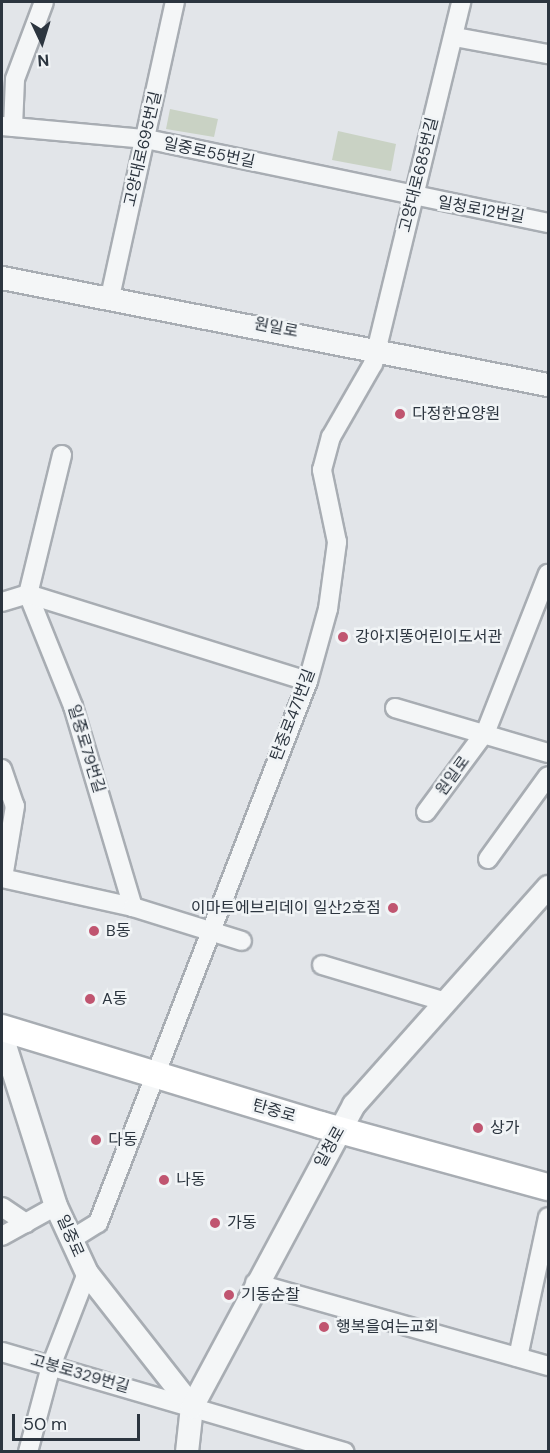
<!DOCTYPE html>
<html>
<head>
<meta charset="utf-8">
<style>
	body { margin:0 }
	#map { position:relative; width:550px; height:1453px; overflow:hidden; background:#e2e5e9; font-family:"DM Sans","Noto Sans KR",sans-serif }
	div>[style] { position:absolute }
	.green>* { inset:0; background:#c9d2c4 }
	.roads { filter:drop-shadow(2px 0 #a8adb3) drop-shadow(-2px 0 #a8adb3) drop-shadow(0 2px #a8adb3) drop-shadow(0 -2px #a8adb3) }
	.minor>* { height:18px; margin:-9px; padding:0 9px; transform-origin:9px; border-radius:9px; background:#f4f6f7 }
	.tertiary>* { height:22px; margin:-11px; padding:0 11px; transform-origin:11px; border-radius:11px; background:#f4f6f7 }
	.secondary>* { height:26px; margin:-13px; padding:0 13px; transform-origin:13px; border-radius:13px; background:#fff }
	.dots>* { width:16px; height:16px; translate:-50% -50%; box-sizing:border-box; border:3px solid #f1f4f6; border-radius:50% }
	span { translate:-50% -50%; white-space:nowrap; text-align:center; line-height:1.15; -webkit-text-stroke:5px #f1f4f6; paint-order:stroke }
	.street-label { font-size:16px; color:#2c353f }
	.poi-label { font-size:16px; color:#2c353f }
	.left { translate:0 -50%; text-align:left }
	.right { translate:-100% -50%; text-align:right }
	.frame { position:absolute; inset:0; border:3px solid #2c353f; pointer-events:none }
	.north { position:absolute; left:12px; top:12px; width:60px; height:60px; -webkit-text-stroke:4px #f1f4f6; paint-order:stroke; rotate:176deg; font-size:16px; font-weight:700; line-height:24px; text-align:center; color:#2c353f }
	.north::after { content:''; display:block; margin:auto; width:21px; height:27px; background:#2c353f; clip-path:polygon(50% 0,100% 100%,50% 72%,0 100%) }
	.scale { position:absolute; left:12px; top:1414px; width:128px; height:27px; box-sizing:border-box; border:3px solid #2c353f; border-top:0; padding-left:8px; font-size:18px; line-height:21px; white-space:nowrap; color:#2c353f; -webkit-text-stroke:4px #f1f4f6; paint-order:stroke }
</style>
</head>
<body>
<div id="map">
	<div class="green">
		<i style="clip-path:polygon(170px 109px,218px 119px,214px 137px,166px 129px)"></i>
		<i style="clip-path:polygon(338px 131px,396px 144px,391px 171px,332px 160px)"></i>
	</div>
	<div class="roads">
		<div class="minor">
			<i style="left:455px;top:37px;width:95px;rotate:10.4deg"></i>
			<i style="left:2px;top:126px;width:145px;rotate:5.2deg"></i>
			<i style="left:146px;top:139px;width:411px;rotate:11.8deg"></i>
			<i style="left:13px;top:127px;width:48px;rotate:-87.6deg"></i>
			<i style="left:15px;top:79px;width:82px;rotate:-69.4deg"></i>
			<i style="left:110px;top:297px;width:302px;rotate:-77.6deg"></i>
			<i style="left:62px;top:455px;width:143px;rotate:103.7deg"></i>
			<i style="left:28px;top:594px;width:121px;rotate:68.1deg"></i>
			<i style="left:73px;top:706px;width:210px;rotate:73.4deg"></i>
			<i style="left:2px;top:602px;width:27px;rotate:-17deg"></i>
			<i style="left:28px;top:594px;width:293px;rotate:17.3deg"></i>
			<i style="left:395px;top:708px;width:159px;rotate:16.4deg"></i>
			<i style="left:2px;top:769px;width:39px;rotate:71deg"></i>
			<i style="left:15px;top:806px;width:73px;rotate:99.5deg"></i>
			<i style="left:426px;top:812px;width:101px;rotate:-53.5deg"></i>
			<i style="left:486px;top:731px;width:169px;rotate:-68.5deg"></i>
			<i style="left:488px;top:859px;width:102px;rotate:-54.1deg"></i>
			<i style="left:2px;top:878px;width:134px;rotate:12.5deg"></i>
			<i style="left:133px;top:907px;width:114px;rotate:17.3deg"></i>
			<i style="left:322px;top:965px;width:126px;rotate:16.6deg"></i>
			<i style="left:2px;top:1207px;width:29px;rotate:34deg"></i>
			<i style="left:2px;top:1236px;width:62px;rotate:-29.1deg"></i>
			<i style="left:72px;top:1239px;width:31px;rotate:-32deg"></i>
			<i style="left:98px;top:1223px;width:581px;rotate:-68.82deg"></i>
			<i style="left:308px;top:681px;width:75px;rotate:-74.5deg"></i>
			<i style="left:328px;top:609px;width:68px;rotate:-82.3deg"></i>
			<i style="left:337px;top:542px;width:74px;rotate:-101.8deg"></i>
			<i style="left:322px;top:470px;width:34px;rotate:-75deg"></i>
			<i style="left:331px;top:437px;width:84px;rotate:-60.1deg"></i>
			<i style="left:373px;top:364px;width:373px;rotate:-76.3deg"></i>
			<i style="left:255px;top:1283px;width:305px;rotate:15.8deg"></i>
			<i style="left:2px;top:1352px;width:357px;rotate:16.3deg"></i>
			<i style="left:518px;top:1357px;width:143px;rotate:-77.9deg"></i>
			<i style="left:28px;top:1452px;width:89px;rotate:-75deg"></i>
			<i style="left:51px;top:1366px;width:100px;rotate:-68.8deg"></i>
		</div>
		<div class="tertiary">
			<i style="left:2px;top:278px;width:556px;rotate:11.09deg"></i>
			<i style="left:2px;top:1036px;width:178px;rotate:72.4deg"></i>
			<i style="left:56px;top:1206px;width:74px;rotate:65.2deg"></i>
			<i style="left:87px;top:1273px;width:170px;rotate:51.9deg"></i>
			<i style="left:187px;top:1452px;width:45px;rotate:-83.7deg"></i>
			<i style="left:192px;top:1407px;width:343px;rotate:-61.8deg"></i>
			<i style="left:354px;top:1105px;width:292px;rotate:-48.3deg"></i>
		</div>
		<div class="secondary">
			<i style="left:2px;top:1028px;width:333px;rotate:16.9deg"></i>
			<i style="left:321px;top:1125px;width:235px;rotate:15.3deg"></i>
		</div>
	</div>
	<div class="dots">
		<i style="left:400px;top:414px;background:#c05570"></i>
		<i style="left:343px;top:637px;background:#c05570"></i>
		<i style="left:393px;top:908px;background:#c05570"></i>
		<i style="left:94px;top:931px;background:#c05570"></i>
		<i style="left:90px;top:999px;background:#c05570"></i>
		<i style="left:478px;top:1128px;background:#c05570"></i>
		<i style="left:96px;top:1140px;background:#c05570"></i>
		<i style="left:164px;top:1180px;background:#c05570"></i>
		<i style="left:215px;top:1223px;background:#c05570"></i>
		<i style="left:229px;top:1295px;background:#c05570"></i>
		<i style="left:324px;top:1327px;background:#c05570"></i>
	</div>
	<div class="street-label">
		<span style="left:143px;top:149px;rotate:-77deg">고양대로695번길</span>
		<span style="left:209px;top:153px;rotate:12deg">일중로55번길</span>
		<span style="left:419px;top:175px;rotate:-76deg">고양대로685번길</span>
		<span style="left:481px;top:210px;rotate:10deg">일청로12번길</span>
		<span style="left:276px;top:328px;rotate:11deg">원일로</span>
		<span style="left:293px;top:715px;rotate:-69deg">탄중로471번길</span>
		<span style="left:86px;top:749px;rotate:73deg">일중로79번길</span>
		<span style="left:453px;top:776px;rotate:-54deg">원일로</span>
		<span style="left:274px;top:1111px;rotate:16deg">탄중로</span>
		<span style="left:330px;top:1147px;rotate:-61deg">일청로</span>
		<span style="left:70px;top:1236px;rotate:66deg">일중로</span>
		<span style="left:80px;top:1374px;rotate:16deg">고봉로329번길</span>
	</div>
	<div class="poi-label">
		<span class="left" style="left:412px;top:414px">다정한요양원</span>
		<span class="left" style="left:355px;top:637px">강아지똥어린이도서관</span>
		<span class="right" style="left:381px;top:908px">이마트에브리데이 일산2호점</span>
		<span class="left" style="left:106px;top:931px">B동</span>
		<span class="left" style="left:102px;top:999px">A동</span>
		<span class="left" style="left:490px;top:1128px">상가</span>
		<span class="left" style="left:108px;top:1140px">다동</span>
		<span class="left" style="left:176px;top:1180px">나동</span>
		<span class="left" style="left:227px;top:1223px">가동</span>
		<span class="left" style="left:241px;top:1295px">기동순찰</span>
		<span class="left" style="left:336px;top:1327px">행복을여는교회</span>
	</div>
	<div class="frame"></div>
	<div class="north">N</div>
	<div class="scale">50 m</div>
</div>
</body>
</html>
